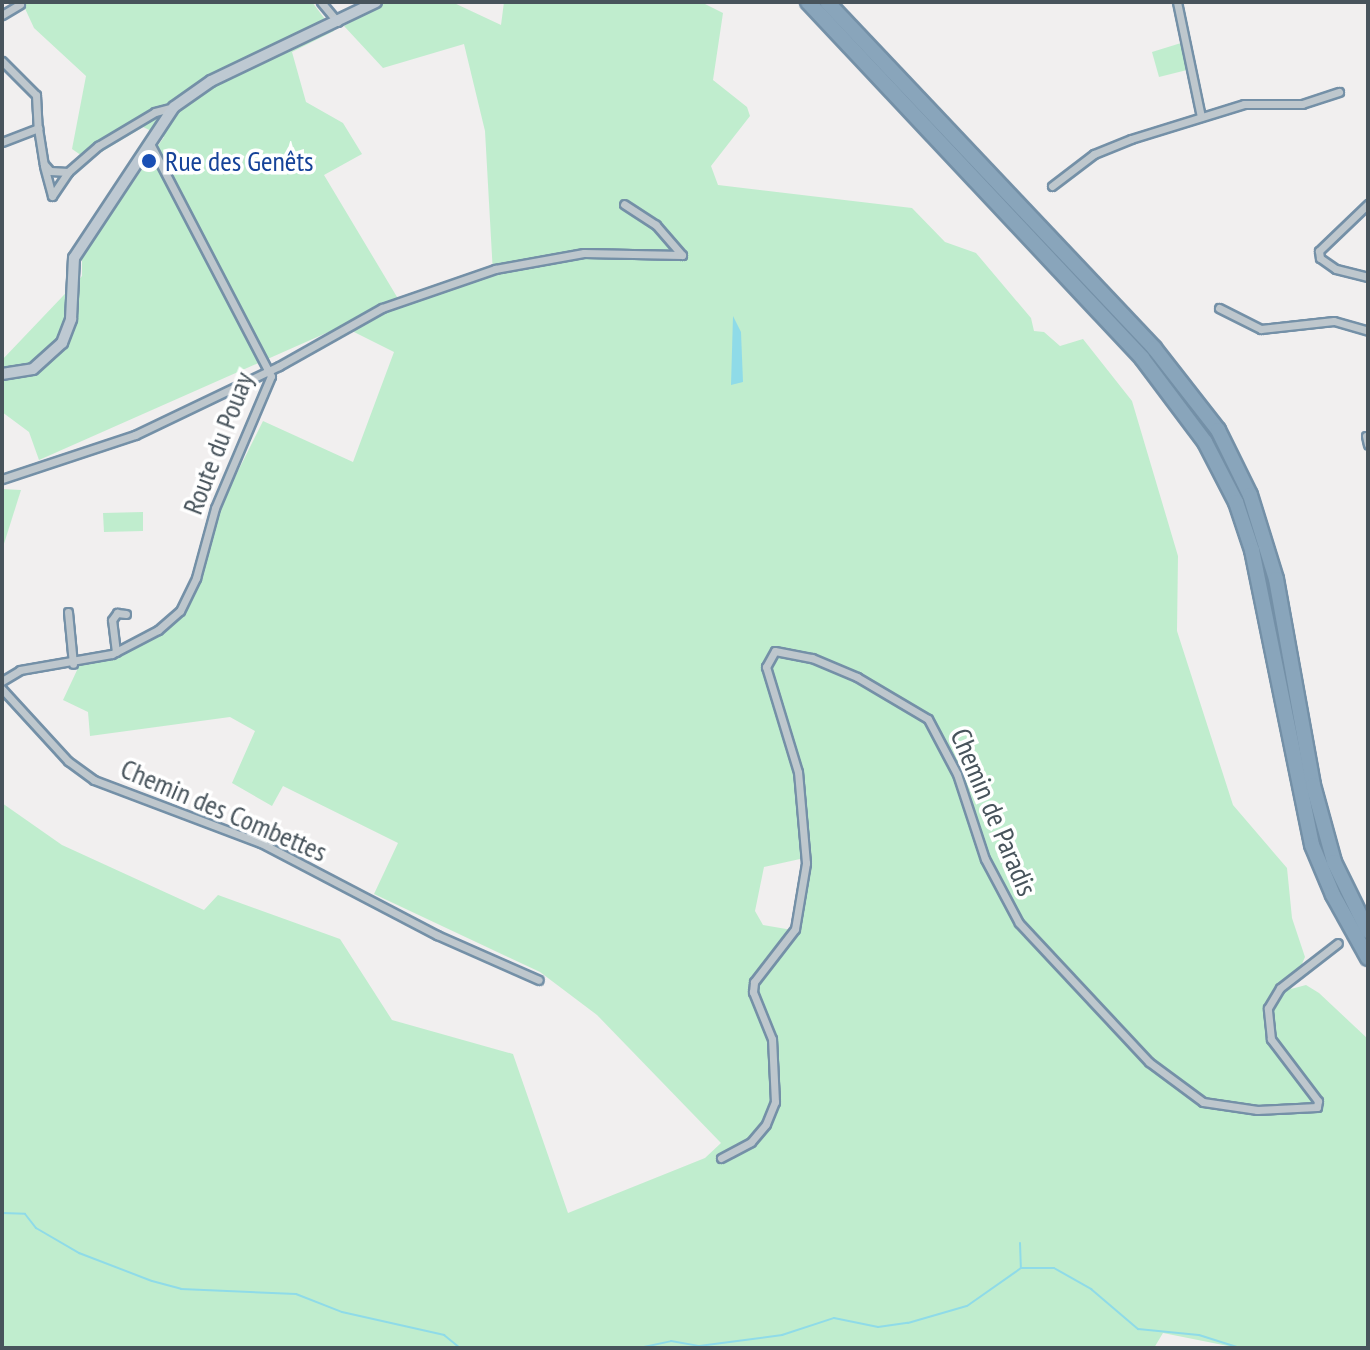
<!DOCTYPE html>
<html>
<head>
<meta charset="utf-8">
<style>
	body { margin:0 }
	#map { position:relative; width:1370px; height:1350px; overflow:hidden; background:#f1efef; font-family:"PT Sans Narrow",sans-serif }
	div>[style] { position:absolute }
	.green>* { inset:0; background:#c0edce }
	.water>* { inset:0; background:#8fdbe8 }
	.stream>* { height:2px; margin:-1px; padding:0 1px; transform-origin:1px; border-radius:1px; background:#8fdbe8 }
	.roads { filter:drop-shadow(2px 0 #7490a7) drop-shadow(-2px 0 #7490a7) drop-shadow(0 2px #7490a7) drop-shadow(0 -2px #7490a7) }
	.minor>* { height:7px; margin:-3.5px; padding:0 3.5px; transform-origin:3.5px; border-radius:3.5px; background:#bec7cd }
	.secondary>* { height:10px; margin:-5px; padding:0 5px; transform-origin:5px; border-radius:5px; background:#bec9d2 }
	.motorway>* { height:14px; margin:-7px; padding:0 7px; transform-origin:7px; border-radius:7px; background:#89a5bb }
	.dots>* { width:22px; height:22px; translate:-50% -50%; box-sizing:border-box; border:4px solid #fff; border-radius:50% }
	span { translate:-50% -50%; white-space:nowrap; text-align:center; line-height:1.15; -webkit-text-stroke:7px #fff; paint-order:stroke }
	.transit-label { font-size:28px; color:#164399 }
	.left { translate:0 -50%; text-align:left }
	.street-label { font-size:28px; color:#48545c }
	.frame { position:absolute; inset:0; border:4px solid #48545c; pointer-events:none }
</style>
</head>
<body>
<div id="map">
	<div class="green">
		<i style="clip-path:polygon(evenodd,22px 2px,312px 2px,334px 31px,292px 52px,306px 102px,343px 123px,362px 154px,324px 175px,403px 307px,493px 274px,485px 131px,464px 44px,383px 68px,344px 26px,385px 2px,452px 2px,501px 25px,504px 2px,701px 2px,723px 13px,713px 80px,747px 107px,750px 116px,711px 166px,718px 185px,912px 208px,945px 242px,976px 253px,1031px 318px,1034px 331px,1044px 332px,1060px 346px,1083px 339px,1132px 401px,1178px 556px,1177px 631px,1233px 805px,1287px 868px,1292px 918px,1305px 957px,1291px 989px,1306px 985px,1319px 993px,1368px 1039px,1368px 1348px,1238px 1348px,1163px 1333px,1154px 1348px,2px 1348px,2px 803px,62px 845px,204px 910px,218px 895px,340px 939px,392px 1020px,513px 1054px,568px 1213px,705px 1158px,721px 1143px,597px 1015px,540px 972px,374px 894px,398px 843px,283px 786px,272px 806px,232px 783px,255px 731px,230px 717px,90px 736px,88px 712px,63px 700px,79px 666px,138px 646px,181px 614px,195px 590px,218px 511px,263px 421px,353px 462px,394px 352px,342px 326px,39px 460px,29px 432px,2px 412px,2px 360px,82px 276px,82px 257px,164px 137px,143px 127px,88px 160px,72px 149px,86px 76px,34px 28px,22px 2px,809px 857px,798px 931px,763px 925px,755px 911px,764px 867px,809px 857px)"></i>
		<i style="clip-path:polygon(1181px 43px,1187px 70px,1159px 77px,1152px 52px)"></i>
		<i style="clip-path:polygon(2px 489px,21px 490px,2px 550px)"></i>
		<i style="clip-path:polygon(143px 512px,143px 531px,104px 532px,103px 513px)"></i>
	</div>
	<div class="water">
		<i style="clip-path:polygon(733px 316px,741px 332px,743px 382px,731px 385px)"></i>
	</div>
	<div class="stream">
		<i style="left:2px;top:1213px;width:23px;rotate:2deg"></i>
		<i style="left:25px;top:1214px;width:18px;rotate:52deg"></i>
		<i style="left:36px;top:1228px;width:50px;rotate:30.2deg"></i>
		<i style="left:79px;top:1253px;width:78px;rotate:21deg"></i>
		<i style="left:152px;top:1281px;width:30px;rotate:15deg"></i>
		<i style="left:181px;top:1289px;width:115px;rotate:2.5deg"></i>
		<i style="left:296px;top:1294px;width:49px;rotate:21.4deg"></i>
		<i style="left:342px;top:1312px;width:105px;rotate:12.7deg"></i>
		<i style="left:444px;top:1335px;width:21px;rotate:39deg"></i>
		<i style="left:1020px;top:1243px;width:25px;rotate:88deg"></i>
		<i style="left:639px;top:1348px;width:33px;rotate:-12deg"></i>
		<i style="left:671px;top:1341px;width:28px;rotate:10deg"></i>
		<i style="left:699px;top:1346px;width:84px;rotate:-7.5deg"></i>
		<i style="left:782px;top:1335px;width:55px;rotate:-18.1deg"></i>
		<i style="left:834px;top:1318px;width:45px;rotate:11.6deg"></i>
		<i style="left:878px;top:1327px;width:30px;rotate:-8deg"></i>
		<i style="left:908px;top:1323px;width:61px;rotate:-16.1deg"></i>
		<i style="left:967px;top:1306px;width:66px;rotate:-35.1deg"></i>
		<i style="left:1021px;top:1268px;width:33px"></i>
		<i style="left:1054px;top:1268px;width:43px;rotate:29.6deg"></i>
		<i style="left:1091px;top:1289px;width:62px;rotate:40.4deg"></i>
		<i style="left:1138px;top:1329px;width:61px;rotate:5.6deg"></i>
		<i style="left:1199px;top:1335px;width:43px;rotate:17.6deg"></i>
	</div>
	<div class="roads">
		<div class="minor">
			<i style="left:321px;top:2px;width:26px;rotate:50deg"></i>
			<i style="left:1177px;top:2px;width:117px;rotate:78.2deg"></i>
			<i style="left:2px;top:15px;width:21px;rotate:-31deg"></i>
			<i style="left:2px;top:61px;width:48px;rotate:45deg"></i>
			<i style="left:36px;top:95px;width:33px;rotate:87deg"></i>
			<i style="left:2px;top:142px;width:39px;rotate:-21deg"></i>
			<i style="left:38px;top:128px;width:36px;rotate:81deg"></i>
			<i style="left:44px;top:164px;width:9px;rotate:49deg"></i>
			<i style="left:50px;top:171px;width:18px;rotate:3deg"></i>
			<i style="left:68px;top:172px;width:40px;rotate:-41deg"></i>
			<i style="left:98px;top:146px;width:66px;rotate:-30.8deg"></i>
			<i style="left:155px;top:112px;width:20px;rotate:-15deg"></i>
			<i style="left:44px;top:166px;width:31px;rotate:75deg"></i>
			<i style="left:52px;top:196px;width:29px;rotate:-56deg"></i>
			<i style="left:1052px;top:186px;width:53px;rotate:-37.3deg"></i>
			<i style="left:1094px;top:154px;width:40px;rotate:-22deg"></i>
			<i style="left:1131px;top:139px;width:118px;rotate:-17.2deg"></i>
			<i style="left:1244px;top:104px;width:58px"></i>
			<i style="left:1302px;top:104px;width:39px;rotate:-18deg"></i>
			<i style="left:1368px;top:204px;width:68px;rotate:136.2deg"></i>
			<i style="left:1319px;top:251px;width:7px;rotate:82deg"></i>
			<i style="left:1320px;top:258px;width:19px;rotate:35deg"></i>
			<i style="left:1336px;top:269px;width:33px;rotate:14deg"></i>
			<i style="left:1219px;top:308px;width:47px;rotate:26.6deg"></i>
			<i style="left:1261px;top:329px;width:73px;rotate:-6.3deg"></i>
			<i style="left:1334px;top:321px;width:35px;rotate:16deg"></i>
			<i style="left:1366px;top:436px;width:9px;rotate:77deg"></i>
			<i style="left:2px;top:479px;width:140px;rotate:-18.3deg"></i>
			<i style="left:135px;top:435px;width:160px;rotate:-25.6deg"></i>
			<i style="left:279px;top:366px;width:118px;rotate:-29.4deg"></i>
			<i style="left:382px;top:308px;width:120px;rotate:-19deg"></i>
			<i style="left:495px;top:269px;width:90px;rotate:-10.2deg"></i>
			<i style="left:584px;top:253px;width:98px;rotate:1.2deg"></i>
			<i style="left:682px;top:255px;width:40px;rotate:-131deg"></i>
			<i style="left:656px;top:225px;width:38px;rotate:-147deg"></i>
			<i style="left:68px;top:612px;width:52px;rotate:84.5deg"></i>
			<i style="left:116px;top:652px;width:32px;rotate:-97deg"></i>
			<i style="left:112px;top:620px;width:9px;rotate:-54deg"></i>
			<i style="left:117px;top:613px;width:9px;rotate:6deg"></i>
			<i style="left:2px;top:681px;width:21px;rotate:-31deg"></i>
			<i style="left:20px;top:670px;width:93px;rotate:-9.9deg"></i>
			<i style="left:112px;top:654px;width:52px;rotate:-27.6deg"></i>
			<i style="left:158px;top:630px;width:29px;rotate:-41deg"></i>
			<i style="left:180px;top:611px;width:37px;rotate:-64deg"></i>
			<i style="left:196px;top:578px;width:73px;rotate:-74.8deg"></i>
			<i style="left:215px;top:508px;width:143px;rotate:-67deg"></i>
			<i style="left:271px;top:376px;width:262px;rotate:-117.5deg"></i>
			<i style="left:2px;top:689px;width:98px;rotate:47.5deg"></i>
			<i style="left:68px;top:761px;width:32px;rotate:36deg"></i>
			<i style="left:94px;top:780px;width:178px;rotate:20.7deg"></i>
			<i style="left:261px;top:843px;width:199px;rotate:27.6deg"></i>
			<i style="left:437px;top:935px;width:111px;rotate:23.8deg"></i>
			<i style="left:721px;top:1158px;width:34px;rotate:-28deg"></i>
			<i style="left:751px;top:1142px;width:23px;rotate:-50deg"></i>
			<i style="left:766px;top:1124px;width:24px;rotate:-68deg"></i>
			<i style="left:775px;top:1102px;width:63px;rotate:-92.7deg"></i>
			<i style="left:772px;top:1039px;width:51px;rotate:-112deg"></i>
			<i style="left:753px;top:992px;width:10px;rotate:-84deg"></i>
			<i style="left:754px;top:982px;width:67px;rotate:-52.3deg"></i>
			<i style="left:795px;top:929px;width:67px;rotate:-80.5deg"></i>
			<i style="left:806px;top:863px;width:91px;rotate:-95deg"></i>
			<i style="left:798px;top:772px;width:110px;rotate:-106.9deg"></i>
			<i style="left:766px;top:667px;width:18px;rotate:-61deg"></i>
			<i style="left:775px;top:651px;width:38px;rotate:11deg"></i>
			<i style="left:812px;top:658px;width:49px;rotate:22.9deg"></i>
			<i style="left:857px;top:677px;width:82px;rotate:30.6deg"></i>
			<i style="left:928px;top:719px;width:62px;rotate:62.2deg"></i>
			<i style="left:957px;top:774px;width:89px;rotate:71.8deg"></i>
			<i style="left:985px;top:859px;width:72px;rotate:62deg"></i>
			<i style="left:1019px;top:923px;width:190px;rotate:46.9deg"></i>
			<i style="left:1149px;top:1062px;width:67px;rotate:36.5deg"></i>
			<i style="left:1203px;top:1102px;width:55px;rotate:8.4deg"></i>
			<i style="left:1257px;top:1110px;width:60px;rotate:-2.9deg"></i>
			<i style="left:1317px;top:1107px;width:6px;rotate:-81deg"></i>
			<i style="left:1318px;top:1101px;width:78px;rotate:-127.2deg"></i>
			<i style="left:1271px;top:1039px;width:31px;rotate:-96deg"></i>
			<i style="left:1268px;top:1008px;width:23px;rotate:-59deg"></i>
			<i style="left:1280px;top:988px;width:73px;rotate:-37.8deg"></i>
		</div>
		<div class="secondary">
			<i style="left:2px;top:374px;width:31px;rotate:-9deg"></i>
			<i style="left:33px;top:369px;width:39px;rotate:-42deg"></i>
			<i style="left:62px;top:343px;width:26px;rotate:-69deg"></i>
			<i style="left:71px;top:319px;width:61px;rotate:-87.2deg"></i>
			<i style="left:74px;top:258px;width:181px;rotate:-56.5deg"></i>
			<i style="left:174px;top:107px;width:45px;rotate:-35.1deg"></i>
			<i style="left:211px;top:81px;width:183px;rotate:-25.6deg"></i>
		</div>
		<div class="motorway">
			<i style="left:808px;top:2px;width:488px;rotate:46.8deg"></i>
			<i style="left:1142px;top:358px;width:105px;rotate:53.1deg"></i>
			<i style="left:1205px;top:442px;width:68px;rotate:62.7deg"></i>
			<i style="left:1236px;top:502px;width:51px;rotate:71.6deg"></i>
			<i style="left:1252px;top:550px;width:301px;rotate:78.5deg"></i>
			<i style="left:1312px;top:845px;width:54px;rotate:67.2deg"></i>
			<i style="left:1333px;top:895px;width:72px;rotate:60.9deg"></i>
			<i style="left:827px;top:2px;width:476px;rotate:46.6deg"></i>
			<i style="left:1154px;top:348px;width:104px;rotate:52deg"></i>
			<i style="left:1218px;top:430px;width:72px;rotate:63.8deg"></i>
			<i style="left:1250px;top:495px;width:88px;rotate:72.8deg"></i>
			<i style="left:1276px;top:579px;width:209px;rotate:79.8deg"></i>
			<i style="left:1313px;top:785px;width:80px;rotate:74.7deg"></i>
			<i style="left:1334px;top:862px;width:77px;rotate:63.8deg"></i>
		</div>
	</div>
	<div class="dots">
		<i style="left:149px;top:161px;background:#1a4fb4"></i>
	</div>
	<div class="transit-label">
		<span class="left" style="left:165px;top:161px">Rue des Genêts</span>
	</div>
	<div class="street-label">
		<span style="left:218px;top:443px;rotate:-69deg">Route du Pouay</span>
		<span style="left:224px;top:810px;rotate:23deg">Chemin des Combettes</span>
		<span style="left:994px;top:812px;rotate:67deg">Chemin de Paradis</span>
	</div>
	<div class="frame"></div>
</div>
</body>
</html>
